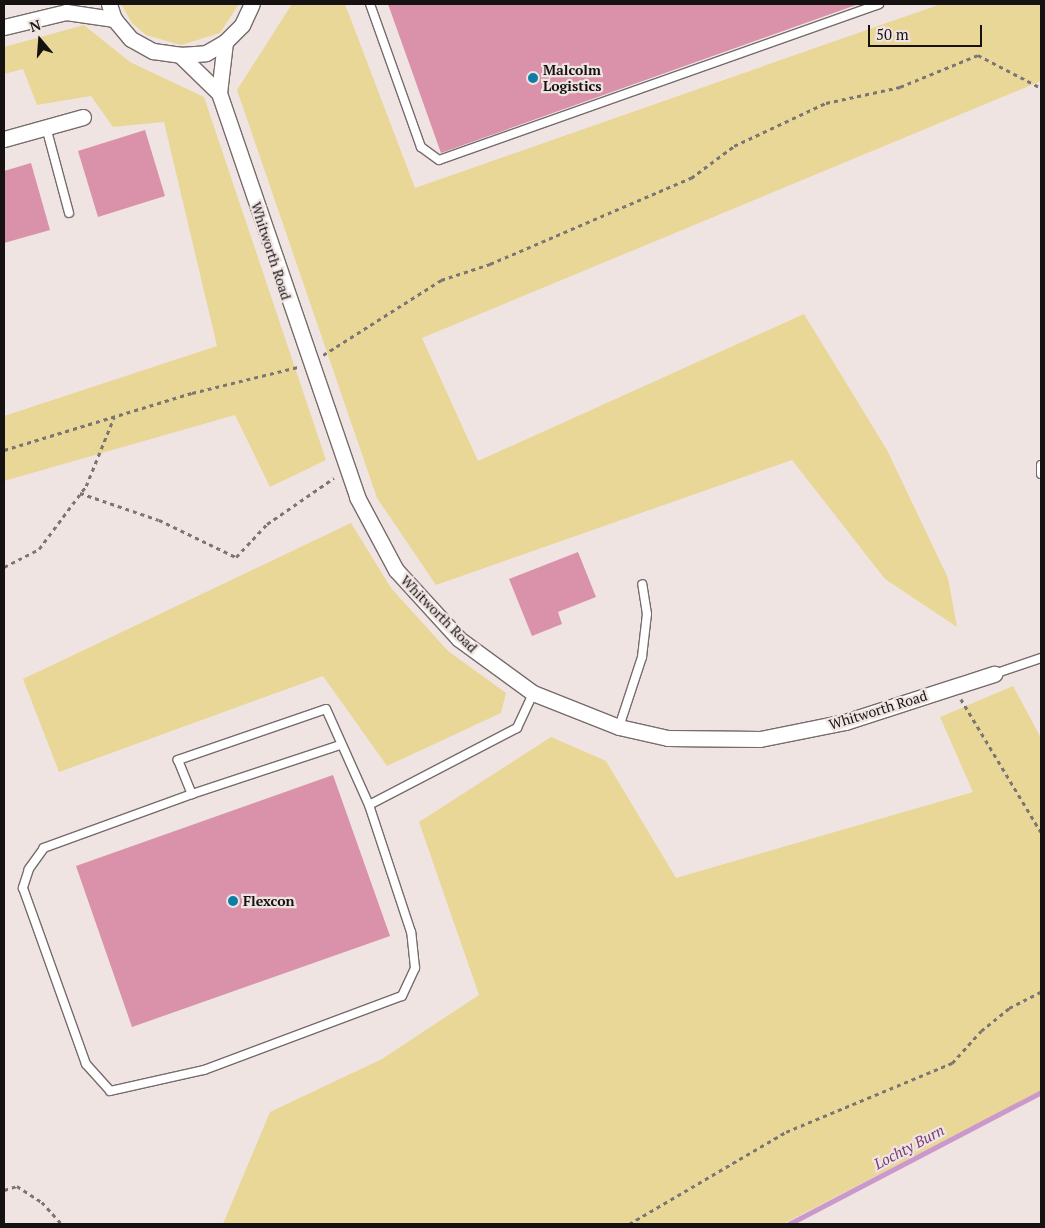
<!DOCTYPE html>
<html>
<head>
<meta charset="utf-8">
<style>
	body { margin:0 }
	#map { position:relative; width:1045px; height:1228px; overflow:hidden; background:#efe4e2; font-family:"PT Serif",serif }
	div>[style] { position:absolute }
	.green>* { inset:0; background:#e9d797 }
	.stream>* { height:4.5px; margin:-2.25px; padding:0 2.25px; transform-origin:2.25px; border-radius:2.25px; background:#cb98cb }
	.building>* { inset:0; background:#d992a9 }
	.path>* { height:2.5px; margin-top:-1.25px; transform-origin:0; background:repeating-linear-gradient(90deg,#7c7574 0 4px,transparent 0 8px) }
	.roads { filter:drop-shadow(1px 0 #766c6b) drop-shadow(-1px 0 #766c6b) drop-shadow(0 1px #766c6b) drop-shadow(0 -1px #766c6b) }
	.service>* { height:8px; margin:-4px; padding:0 4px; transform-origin:4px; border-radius:4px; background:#fff }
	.minor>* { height:15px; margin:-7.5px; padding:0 7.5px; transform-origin:7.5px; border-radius:7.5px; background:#fff }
	.dots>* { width:14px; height:14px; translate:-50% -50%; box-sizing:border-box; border:2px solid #efe4e2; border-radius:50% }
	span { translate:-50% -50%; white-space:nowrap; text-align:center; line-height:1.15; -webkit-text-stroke:4.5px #efe4e2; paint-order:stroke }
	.poi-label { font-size:14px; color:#161212; font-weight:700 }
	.left { translate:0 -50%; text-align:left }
	.street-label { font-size:14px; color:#161212 }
	.water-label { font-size:15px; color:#783a79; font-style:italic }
	.frame { position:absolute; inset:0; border:5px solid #161212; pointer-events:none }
	.north { position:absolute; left:15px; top:15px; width:50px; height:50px; -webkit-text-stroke:4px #efe4e2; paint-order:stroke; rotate:342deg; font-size:14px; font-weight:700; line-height:20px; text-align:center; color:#161212 }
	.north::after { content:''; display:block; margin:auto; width:18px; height:22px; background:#161212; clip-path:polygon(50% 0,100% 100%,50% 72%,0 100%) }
	.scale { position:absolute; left:868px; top:25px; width:114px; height:22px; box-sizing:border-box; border:2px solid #161212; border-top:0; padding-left:6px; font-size:15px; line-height:18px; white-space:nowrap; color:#161212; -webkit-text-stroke:4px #efe4e2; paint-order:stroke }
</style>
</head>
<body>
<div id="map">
	<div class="green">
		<i style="clip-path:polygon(121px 4px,239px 4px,220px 33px,181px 45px,146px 35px,132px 23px)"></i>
		<i style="clip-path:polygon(292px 4px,345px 4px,415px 188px,941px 4px,1041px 4px,1041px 81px,422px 338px,478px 461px,804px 314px,887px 450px,948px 578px,957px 627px,885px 579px,792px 460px,436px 585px,377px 498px,237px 90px)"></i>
		<i style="clip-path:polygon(84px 25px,130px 62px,204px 97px,326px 460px,270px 487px,235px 415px,4px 481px,4px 416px,217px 346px,164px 122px,113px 127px,91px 96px,37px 105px,23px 69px,4px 74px,4px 47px)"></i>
		<i style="clip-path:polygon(351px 523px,391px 588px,448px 651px,506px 693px,501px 713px,387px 766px,323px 676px,59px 772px,23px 679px)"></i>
		<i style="clip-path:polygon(1013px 686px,1041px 738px,1041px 1091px,783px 1224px,223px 1224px,270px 1112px,382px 1059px,479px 995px,419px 822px,551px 737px,606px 761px,676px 878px,973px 792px,940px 717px)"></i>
	</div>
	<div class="stream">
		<i style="left:789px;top:1224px;width:284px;rotate:-27.6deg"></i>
	</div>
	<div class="building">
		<i style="clip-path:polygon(388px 4px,856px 4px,856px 5px,441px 153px)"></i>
		<i style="clip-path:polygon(145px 130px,165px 196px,98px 217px,78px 151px)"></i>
		<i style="clip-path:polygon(31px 163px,50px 230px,4px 243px,4px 171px)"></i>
		<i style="clip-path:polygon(578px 552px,596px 597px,558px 612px,562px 624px,532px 636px,509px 579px)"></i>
		<i style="clip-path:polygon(333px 775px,390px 936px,132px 1027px,76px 866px)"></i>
	</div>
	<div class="path">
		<i style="left:323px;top:355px;width:140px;rotate:-32.4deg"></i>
		<i style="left:441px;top:280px;width:52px;rotate:-18.1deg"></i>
		<i style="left:490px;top:264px;width:219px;rotate:-23.2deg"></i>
		<i style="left:691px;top:178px;width:54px;rotate:-36.7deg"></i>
		<i style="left:734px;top:146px;width:102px;rotate:-25.1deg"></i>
		<i style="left:826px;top:103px;width:76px;rotate:-12.2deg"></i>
		<i style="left:900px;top:87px;width:84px;rotate:-22.3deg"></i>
		<i style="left:978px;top:55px;width:71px;rotate:27.6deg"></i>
		<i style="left:4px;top:450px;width:196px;rotate:-16.9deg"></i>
		<i style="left:192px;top:393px;width:109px;rotate:-13.8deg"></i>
		<i style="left:80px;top:493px;width:83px;rotate:18.9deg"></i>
		<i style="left:159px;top:520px;width:85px;rotate:25.7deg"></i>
		<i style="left:236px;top:557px;width:45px;rotate:-46.8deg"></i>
		<i style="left:267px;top:524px;width:81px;rotate:-34.5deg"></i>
		<i style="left:4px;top:567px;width:39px;rotate:-27deg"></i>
		<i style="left:39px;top:549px;width:79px;rotate:-53.3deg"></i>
		<i style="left:86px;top:486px;width:74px;rotate:-67.9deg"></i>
		<i style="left:961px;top:699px;width:155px;rotate:59deg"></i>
		<i style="left:4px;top:1190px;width:14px;rotate:-17deg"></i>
		<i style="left:17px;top:1186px;width:30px;rotate:33deg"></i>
		<i style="left:42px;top:1202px;width:30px;rotate:48deg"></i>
		<i style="left:629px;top:1224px;width:182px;rotate:-30.4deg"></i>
		<i style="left:786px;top:1132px;width:180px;rotate:-22.6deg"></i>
		<i style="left:952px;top:1063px;width:43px;rotate:-47.8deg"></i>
		<i style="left:981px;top:1031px;width:36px;rotate:-39deg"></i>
		<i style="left:1009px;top:1008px;width:36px;rotate:-27deg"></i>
	</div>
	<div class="roads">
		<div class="service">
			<i style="left:370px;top:4px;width:152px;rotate:70.4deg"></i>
			<i style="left:421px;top:147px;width:22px;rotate:36deg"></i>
			<i style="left:439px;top:160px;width:467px;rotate:-19.5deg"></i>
			<i style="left:46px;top:127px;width:89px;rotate:75deg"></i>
			<i style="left:1041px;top:465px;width:9px;rotate:90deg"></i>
			<i style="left:994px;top:674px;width:50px;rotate:-18.8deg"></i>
			<i style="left:619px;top:727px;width:74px;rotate:-71.8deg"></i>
			<i style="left:642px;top:657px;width:43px;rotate:-83.4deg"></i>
			<i style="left:647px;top:614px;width:30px;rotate:-99deg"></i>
			<i style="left:192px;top:794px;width:158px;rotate:160deg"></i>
			<i style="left:44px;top:848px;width:26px;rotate:126deg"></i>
			<i style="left:29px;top:869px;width:20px;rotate:108deg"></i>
			<i style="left:23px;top:888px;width:187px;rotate:70.3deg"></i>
			<i style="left:86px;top:1064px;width:36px;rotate:48deg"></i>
			<i style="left:110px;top:1091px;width:96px;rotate:-12.6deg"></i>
			<i style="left:204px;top:1070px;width:211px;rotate:-20.5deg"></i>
			<i style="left:402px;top:996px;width:31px;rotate:-65deg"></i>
			<i style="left:415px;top:968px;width:36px;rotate:-96deg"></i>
			<i style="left:411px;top:932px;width:134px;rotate:-108.3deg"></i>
			<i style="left:369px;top:805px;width:105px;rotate:-114.1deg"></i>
			<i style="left:326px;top:709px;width:157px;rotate:161deg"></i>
			<i style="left:178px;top:760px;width:37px;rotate:68deg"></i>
			<i style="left:192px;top:794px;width:156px;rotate:-18.3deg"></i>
			<i style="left:369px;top:805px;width:167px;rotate:-27.5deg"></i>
			<i style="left:517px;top:728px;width:38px;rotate:-65deg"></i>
		</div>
		<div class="minor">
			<i style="left:109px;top:4px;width:16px;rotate:72deg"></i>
			<i style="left:114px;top:19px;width:26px;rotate:50deg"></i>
			<i style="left:131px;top:39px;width:25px;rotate:29deg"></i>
			<i style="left:153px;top:51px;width:27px;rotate:8deg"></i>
			<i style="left:180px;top:55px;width:26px;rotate:-4deg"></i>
			<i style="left:206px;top:53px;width:22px;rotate:-30deg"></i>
			<i style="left:225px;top:42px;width:24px;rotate:-45deg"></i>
			<i style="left:242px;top:25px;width:23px;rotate:-65deg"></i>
			<i style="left:4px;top:27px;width:64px;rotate:-13.6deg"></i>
			<i style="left:66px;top:12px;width:49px;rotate:8.3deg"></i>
			<i style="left:225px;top:42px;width:51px;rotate:96.7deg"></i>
			<i style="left:219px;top:93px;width:427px;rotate:71.1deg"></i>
			<i style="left:357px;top:497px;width:83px;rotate:61.9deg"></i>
			<i style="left:396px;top:570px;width:93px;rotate:47.6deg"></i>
			<i style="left:459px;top:639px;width:92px;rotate:36.1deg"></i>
			<i style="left:533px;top:693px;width:92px;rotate:21.6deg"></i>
			<i style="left:619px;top:727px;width:50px;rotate:12.7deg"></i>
			<i style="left:668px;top:738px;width:92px;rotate:0.6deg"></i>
			<i style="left:760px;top:739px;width:87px;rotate:-11.3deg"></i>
			<i style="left:845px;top:722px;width:157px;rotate:-17.9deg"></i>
			<i style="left:180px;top:55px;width:54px;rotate:44.3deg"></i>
			<i style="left:4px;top:139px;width:82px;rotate:-15.6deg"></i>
		</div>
	</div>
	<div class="dots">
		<i style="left:533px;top:78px;background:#0d7da5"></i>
		<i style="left:233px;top:901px;background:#0d7da5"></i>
	</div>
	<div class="poi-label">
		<span class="left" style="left:543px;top:78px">Malcolm<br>Logistics</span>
		<span class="left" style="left:243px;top:901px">Flexcon</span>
	</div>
	<div class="street-label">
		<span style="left:271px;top:251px;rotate:72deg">Whitworth Road</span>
		<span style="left:439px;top:614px;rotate:45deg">Whitworth Road</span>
		<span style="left:878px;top:710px;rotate:-17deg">Whitworth Road</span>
	</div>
	<div class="water-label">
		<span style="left:909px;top:1147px;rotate:-28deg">Lochty Burn</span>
	</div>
	<div class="frame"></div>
	<div class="north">N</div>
	<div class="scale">50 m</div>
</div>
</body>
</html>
